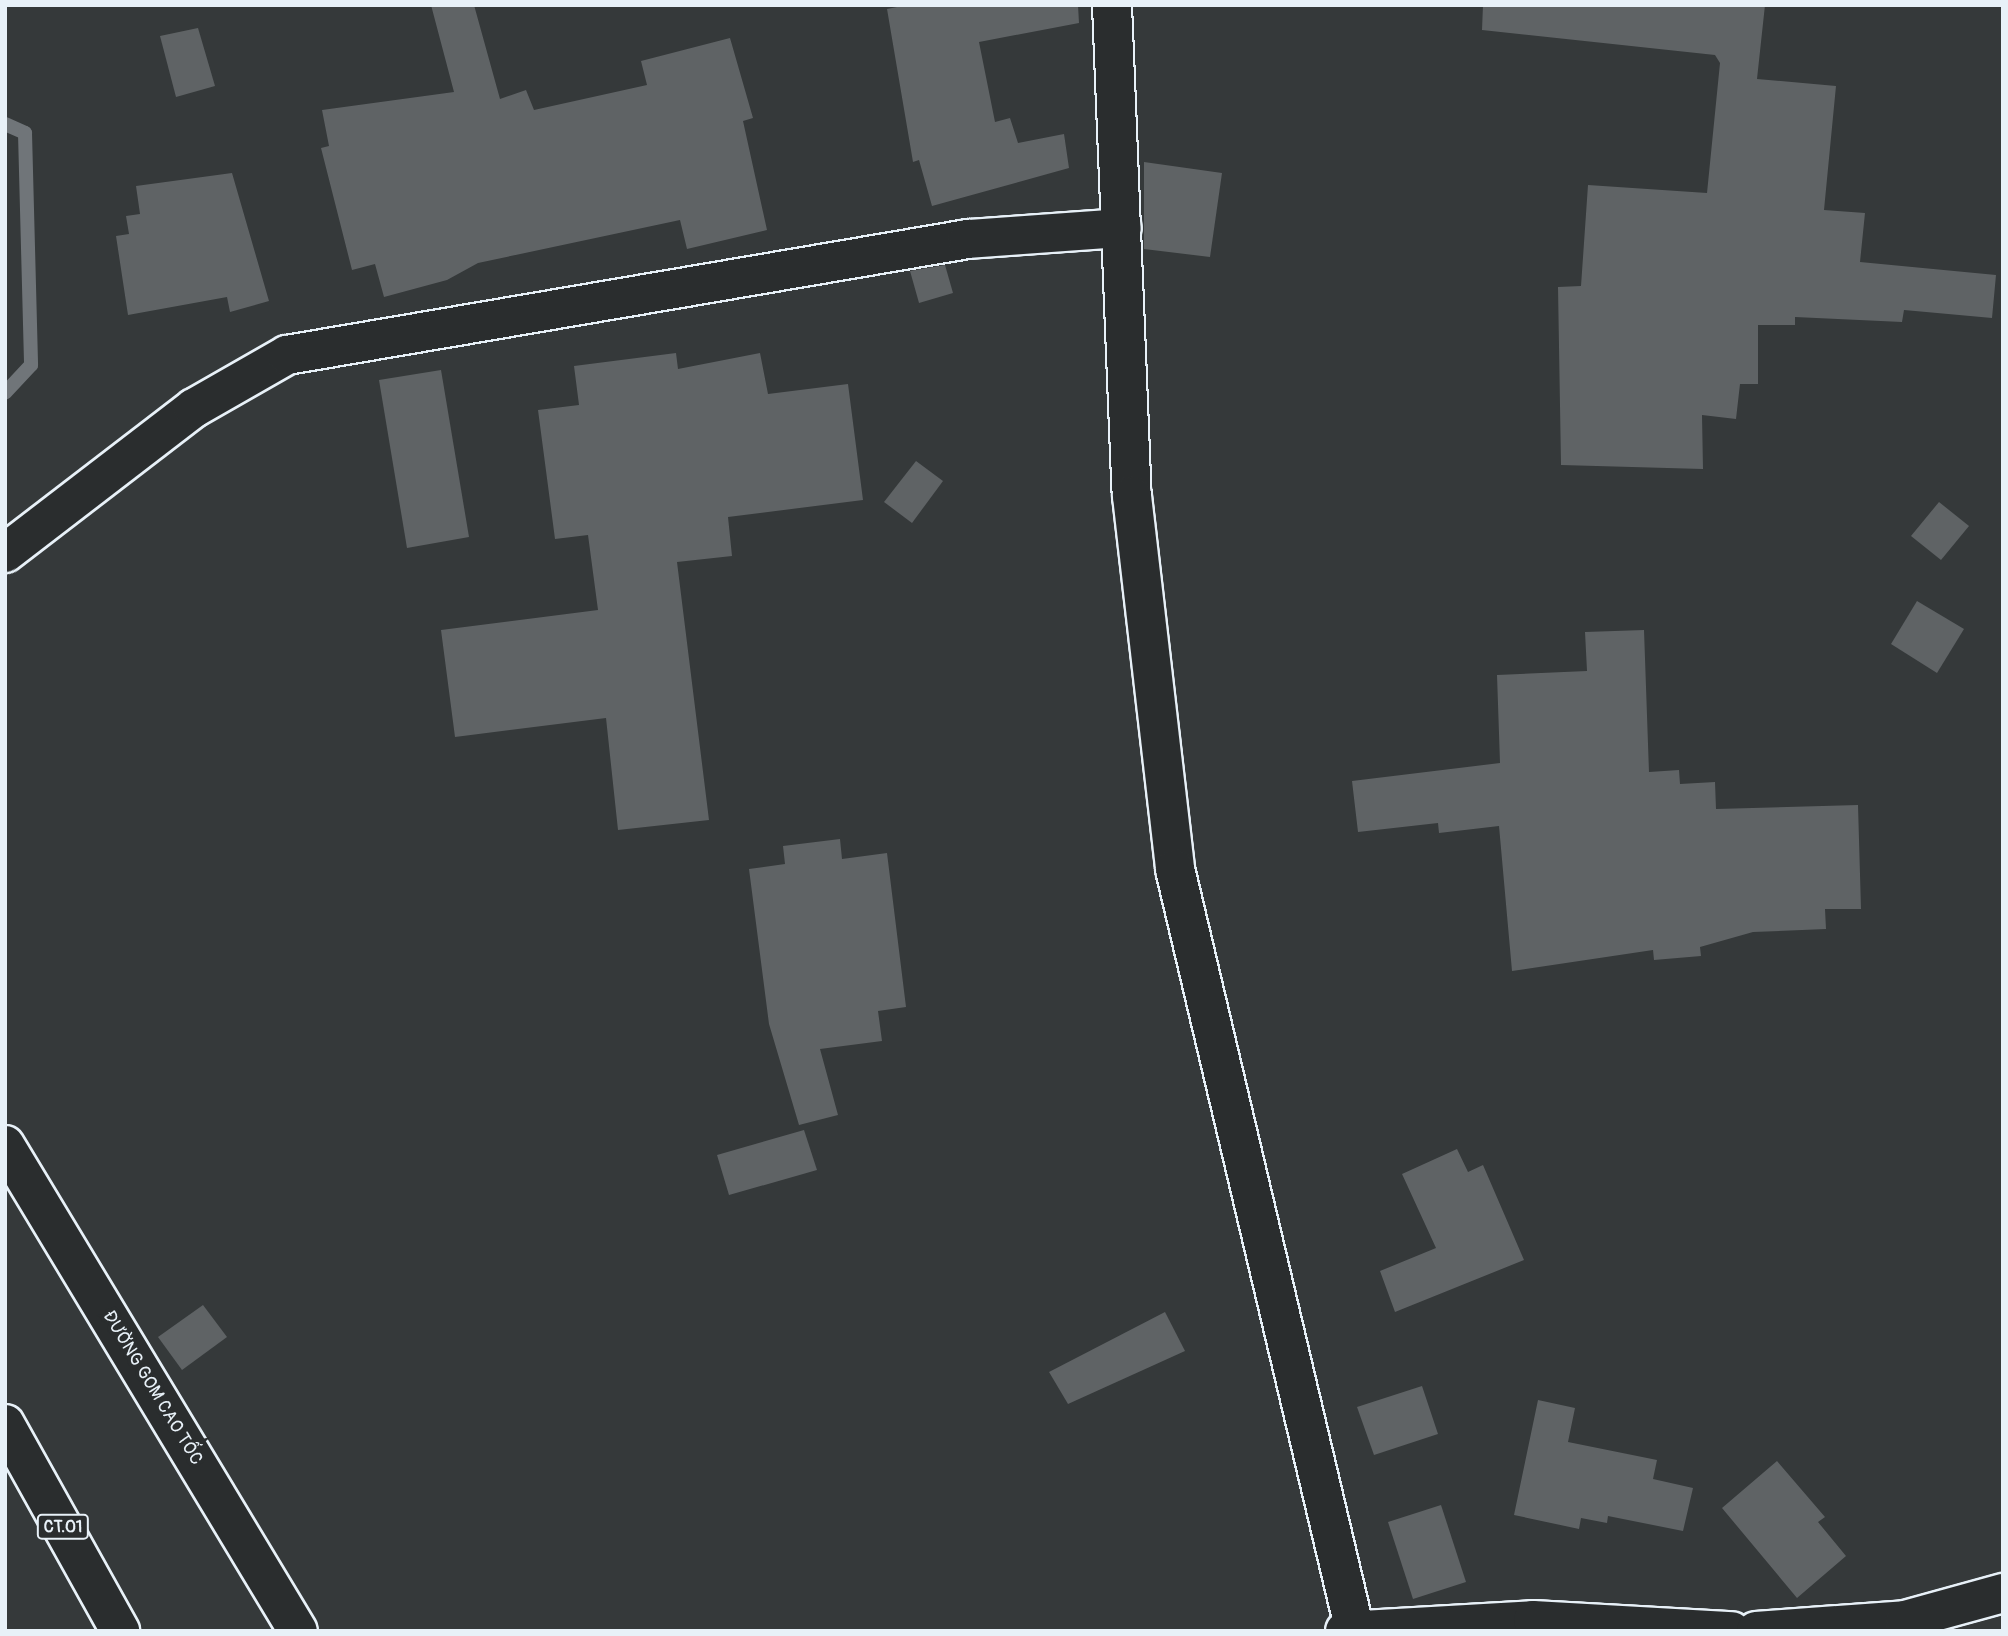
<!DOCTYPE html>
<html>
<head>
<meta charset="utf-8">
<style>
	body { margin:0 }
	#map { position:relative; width:2008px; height:1636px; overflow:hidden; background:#35393a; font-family:Pangolin,sans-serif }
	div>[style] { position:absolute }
	.stream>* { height:14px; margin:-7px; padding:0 7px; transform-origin:7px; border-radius:7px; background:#707579 }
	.building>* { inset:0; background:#5f6365 }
	.roads { filter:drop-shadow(2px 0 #e8f1f8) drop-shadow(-2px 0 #e8f1f8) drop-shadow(0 2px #e8f1f8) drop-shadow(0 -2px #e8f1f8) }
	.street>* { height:38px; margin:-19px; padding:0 19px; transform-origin:19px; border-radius:19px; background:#2a2d2e }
	.secondary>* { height:38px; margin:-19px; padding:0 19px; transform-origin:19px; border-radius:19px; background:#2a2d2e }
	.highway>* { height:38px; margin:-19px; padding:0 19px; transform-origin:19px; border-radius:19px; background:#2a2d2e }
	span { translate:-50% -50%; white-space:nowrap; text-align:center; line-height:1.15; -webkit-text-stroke:7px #2a2d2e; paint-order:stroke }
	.shield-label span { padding:2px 5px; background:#2a2d2e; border:2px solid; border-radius:5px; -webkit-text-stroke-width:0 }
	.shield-label { font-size:16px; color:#e8f1f8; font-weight:700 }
	.street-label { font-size:18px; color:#e8f1f8 }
	.frame { position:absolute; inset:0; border:7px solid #e8f1f8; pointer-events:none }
</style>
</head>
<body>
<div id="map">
	<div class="stream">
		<i style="left:5px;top:124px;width:22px;rotate:24deg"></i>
		<i style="left:25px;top:133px;width:232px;rotate:88.5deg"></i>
		<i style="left:31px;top:365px;width:38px;rotate:133deg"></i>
	</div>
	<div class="building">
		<i style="clip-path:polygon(431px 5px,474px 5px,500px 99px,526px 90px,534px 110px,647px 85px,641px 61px,730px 38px,753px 118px,743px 121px,767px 230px,687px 249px,680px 220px,478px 263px,447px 280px,384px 297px,375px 264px,352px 270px,321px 148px,329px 146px,322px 110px,454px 92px)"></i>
		<i style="clip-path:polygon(907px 5px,1078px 5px,1079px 23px,979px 42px,995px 122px,1010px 118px,1018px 143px,1064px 134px,1069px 168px,932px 206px,919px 160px,913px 162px,887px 9px)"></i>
		<i style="clip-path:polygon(1483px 5px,1765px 5px,1757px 79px,1836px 86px,1824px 210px,1865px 213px,1860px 262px,1996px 275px,1992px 318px,1904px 310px,1902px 322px,1795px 317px,1795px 325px,1758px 325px,1758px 384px,1740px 384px,1736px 419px,1702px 415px,1703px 469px,1561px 465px,1558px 287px,1581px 286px,1588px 185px,1707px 193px,1720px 63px,1715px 55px,1482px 30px)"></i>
		<i style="clip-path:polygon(198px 28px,215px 86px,176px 97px,160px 36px)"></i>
		<i style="clip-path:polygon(1144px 162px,1222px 173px,1210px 257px,1144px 249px)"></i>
		<i style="clip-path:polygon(232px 173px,269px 301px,230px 312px,227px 297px,128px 315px,116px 236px,129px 234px,126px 216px,140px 214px,136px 186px)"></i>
		<i style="clip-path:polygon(945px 265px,953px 293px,919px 303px,910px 271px)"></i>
		<i style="clip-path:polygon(676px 353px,678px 369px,760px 353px,768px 394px,848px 384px,863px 500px,728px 517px,732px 556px,677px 562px,709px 820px,618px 830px,606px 718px,455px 737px,441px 630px,598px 610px,588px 535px,555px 539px,538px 410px,579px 405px,574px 366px)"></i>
		<i style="clip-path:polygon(441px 370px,469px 537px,407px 548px,379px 380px)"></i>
		<i style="clip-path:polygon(916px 461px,943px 481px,912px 523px,884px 502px)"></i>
		<i style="clip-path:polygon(1939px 502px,1969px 526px,1941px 560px,1911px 536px)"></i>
		<i style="clip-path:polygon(1917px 601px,1964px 629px,1937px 673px,1891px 644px)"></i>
		<i style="clip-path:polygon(1644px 630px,1649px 772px,1679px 770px,1680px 784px,1715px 782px,1716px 809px,1858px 805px,1861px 909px,1825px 909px,1826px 929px,1753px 932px,1700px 947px,1701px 956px,1654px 960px,1653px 950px,1512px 971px,1499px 826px,1439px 833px,1438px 823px,1358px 832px,1352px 781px,1500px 763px,1497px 675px,1587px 671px,1585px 632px)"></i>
		<i style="clip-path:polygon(840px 839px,842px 859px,887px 853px,906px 1007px,878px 1011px,882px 1041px,820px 1049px,838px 1115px,799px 1125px,769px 1024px,749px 869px,785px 864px,783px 846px)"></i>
		<i style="clip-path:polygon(804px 1130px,817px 1170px,729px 1195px,717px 1155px)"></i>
		<i style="clip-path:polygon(1457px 1149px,1468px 1172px,1483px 1165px,1524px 1260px,1395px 1312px,1380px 1271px,1436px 1248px,1402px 1174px)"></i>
		<i style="clip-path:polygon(203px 1305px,227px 1337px,182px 1370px,158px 1337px)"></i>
		<i style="clip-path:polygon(1165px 1312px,1185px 1351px,1068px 1404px,1049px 1372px)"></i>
		<i style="clip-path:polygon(1422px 1386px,1438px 1434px,1374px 1455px,1357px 1407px)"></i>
		<i style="clip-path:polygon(1538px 1400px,1575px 1408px,1568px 1442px,1657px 1460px,1653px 1479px,1693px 1488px,1683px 1531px,1608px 1516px,1607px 1523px,1581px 1518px,1579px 1529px,1514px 1515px)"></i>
		<i style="clip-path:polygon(1777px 1461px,1825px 1517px,1818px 1522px,1846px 1556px,1797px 1598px,1722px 1508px)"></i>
		<i style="clip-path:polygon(1441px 1505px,1466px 1582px,1413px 1599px,1388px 1522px)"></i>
	</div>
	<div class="roads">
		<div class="street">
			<i style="left:5px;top:553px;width:238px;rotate:-37.5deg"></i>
			<i style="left:194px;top:408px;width:107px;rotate:-29.7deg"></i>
			<i style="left:287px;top:355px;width:691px;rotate:-9.67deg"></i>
			<i style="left:968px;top:239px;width:154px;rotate:-4.1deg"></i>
			<i style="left:1345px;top:1631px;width:188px;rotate:-3.3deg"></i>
			<i style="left:1533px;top:1620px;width:199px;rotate:3.2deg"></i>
			<i style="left:1756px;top:1631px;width:149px;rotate:-4.2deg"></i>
			<i style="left:1905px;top:1620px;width:102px;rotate:-15.4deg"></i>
		</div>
		<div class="secondary">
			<i style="left:1112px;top:5px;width:491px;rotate:87.7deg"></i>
			<i style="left:1132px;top:496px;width:375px;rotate:83.4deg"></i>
			<i style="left:1175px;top:869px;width:783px;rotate:76.71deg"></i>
			<i style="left:5px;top:1145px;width:567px;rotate:58.92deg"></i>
		</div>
		<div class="highway">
			<i style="left:5px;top:1424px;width:237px;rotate:60.9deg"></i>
		</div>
	</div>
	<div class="shield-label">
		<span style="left:63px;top:1527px">CT.01</span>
	</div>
	<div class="street-label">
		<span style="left:152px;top:1388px;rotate:59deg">ĐƯỜNG GOM CAO TỐC</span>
	</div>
	<div class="frame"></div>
</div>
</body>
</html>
